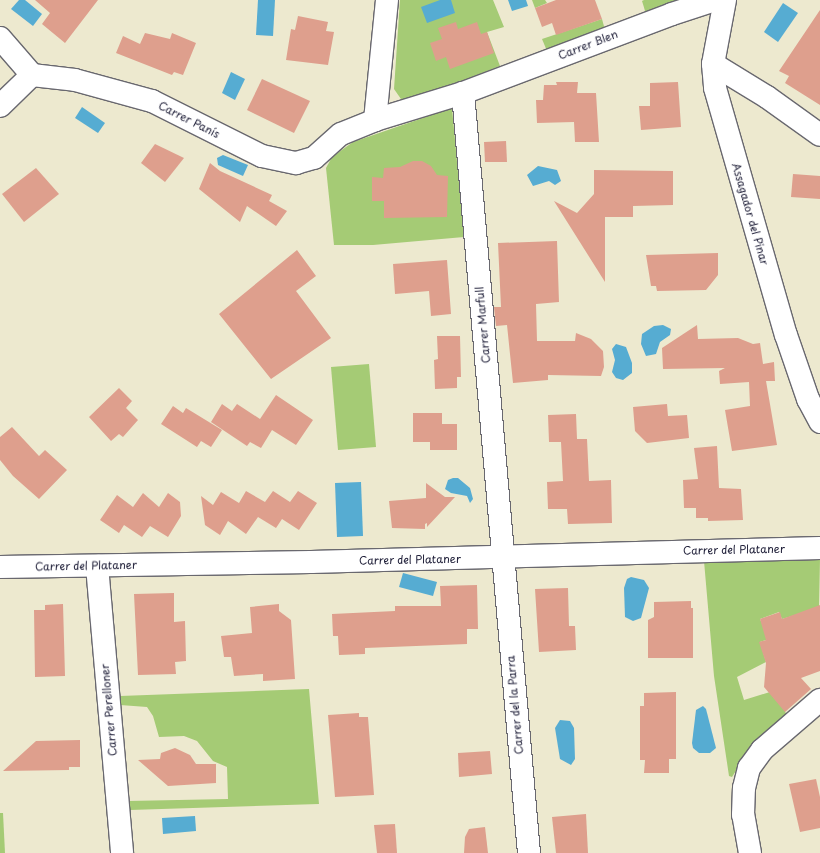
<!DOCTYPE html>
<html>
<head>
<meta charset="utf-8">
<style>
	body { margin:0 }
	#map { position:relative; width:820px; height:853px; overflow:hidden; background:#ede9cf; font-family:"Playpen Sans",sans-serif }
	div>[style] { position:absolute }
	.green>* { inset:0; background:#a5cb75 }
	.water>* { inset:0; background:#56acd2 }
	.building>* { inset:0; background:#de9f8d }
	.roads { filter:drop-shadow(1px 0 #69686f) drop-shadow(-1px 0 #69686f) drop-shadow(0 1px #69686f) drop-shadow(0 -1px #69686f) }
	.street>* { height:22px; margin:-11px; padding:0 11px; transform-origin:11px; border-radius:11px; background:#fff }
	span { translate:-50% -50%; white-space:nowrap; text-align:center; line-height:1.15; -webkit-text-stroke:4px #fff; paint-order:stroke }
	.street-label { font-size:11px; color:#22223b }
</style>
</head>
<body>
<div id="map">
	<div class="green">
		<i style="clip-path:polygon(400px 0,493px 0,504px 27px,487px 32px,500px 66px,421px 97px,406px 102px,401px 99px,394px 89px)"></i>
		<i style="clip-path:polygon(532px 0,545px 0,547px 3px,535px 8px)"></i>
		<i style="clip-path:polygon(644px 0,684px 0,646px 14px,642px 1px)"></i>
		<i style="clip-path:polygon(602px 19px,605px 30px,547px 51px,542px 39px)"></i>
		<i style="clip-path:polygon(452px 108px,464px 237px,373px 245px,334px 245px,326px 168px,332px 157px,353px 142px)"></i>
		<i style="clip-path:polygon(369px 364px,376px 447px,338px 450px,331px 367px)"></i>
		<i style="clip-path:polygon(820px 559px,819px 608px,782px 619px,779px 612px,760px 619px,769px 639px,760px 642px,766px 662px,737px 677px,744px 700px,789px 686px,785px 712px,788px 715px,744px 758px,732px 777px,729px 776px,714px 676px,704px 561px)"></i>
		<i style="clip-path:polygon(309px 689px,319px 804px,130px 810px,128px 801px,228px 799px,227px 767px,213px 761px,197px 741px,184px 736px,159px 737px,153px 716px,147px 707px,120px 705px,120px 696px)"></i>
		<i style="clip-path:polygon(0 813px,3px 813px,5px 853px,0 853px)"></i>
	</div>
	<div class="water">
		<i style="clip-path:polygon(19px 0,25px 0,42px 14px,33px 26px,11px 9px)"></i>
		<i style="clip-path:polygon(258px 0,275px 0,273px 36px,256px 35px)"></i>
		<i style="clip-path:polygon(440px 0,451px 0,455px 13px,427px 23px,421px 7px)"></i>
		<i style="clip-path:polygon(508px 0,526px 0,528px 6px,512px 11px)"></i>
		<i style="clip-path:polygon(783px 3px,798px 13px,778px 42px,764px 32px)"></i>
		<i style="clip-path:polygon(231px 72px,245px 79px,235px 100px,222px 93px)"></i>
		<i style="clip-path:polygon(82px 107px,105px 123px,98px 133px,75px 118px)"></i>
		<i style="clip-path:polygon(223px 155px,248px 165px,243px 176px,218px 165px,217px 158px)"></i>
		<i style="clip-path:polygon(538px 166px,557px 170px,561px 181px,555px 185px,549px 181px,533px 186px,527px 175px)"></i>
		<i style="clip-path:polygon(663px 325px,671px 329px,670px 335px,660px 342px,656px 354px,646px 356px,641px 344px,642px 334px,654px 326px)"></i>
		<i style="clip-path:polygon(616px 344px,626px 347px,632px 363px,632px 373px,623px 380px,616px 378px,612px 372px,615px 360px,612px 349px)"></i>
		<i style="clip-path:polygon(453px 478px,458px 478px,470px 488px,473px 499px,470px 503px,467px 496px,451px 493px,445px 489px,448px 480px)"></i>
		<i style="clip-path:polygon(361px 482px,363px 536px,337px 537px,335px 483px)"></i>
		<i style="clip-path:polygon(403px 573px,437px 582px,433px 596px,399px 587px)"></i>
		<i style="clip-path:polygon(631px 577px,644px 580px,649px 588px,641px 618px,633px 621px,625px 617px,624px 588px,627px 579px)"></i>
		<i style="clip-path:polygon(703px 706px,706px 709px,716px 748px,710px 753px,699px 753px,693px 748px,692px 743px,696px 710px)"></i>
		<i style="clip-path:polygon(560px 720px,570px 721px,574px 728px,575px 759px,571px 765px,560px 759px,555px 728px)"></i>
		<i style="clip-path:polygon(195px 816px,196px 831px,163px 834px,162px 818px)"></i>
	</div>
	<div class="building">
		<i style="clip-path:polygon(35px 0,98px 0,65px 43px,42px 24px,50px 13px)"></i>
		<i style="clip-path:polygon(556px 0,595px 0,602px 19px,556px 35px,552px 23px,542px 27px,535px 8px)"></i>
		<i style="clip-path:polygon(820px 10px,820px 105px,785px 83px,789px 76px,779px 71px)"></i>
		<i style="clip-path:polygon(298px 16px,328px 22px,326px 31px,334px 32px,328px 65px,286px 60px,291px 29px,295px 30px)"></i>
		<i style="clip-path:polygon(456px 22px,458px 29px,477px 22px,481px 34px,487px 32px,494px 53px,450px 69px,446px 57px,436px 61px,430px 43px,442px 39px,438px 28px)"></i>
		<i style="clip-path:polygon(145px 33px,170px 39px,172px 33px,196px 43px,183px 75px,174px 72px,172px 75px,116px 53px,123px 36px,140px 44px)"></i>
		<i style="clip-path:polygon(262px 79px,310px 101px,294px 133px,247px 110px)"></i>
		<i style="clip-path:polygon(556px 82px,578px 82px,577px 93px,596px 93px,599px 142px,575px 142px,574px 122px,537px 123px,536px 100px,543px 100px,544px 85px,557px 85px)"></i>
		<i style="clip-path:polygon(678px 82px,681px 127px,641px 130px,639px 106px,650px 106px,650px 83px)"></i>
		<i style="clip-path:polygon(506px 141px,507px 162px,485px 162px,484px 142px)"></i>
		<i style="clip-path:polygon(155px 144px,184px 158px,165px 182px,141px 163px)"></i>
		<i style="clip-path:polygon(413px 161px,422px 161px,431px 166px,437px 175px,448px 176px,447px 217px,384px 218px,384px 201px,372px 201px,372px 177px,383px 178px,384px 168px,400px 167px)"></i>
		<i style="clip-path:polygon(210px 163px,220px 171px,272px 195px,269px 201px,287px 211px,276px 226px,247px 206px,240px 222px,199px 189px)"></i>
		<i style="clip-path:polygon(36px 168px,59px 194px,24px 222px,2px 194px)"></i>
		<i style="clip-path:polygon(594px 170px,673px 171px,673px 205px,633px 206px,633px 217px,605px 217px,605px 282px,554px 201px,577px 213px,594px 194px)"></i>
		<i style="clip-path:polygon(793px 174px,820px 176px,820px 199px,791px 197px)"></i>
		<i style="clip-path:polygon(557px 241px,559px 302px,536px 304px,537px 341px,575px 341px,576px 333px,591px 339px,603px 351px,604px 367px,601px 376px,548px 375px,548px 380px,513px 383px,507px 325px,496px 326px,494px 307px,501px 307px,498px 243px)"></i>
		<i style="clip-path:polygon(297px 250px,316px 276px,296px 291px,331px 338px,271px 379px,219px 314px)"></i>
		<i style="clip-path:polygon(718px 253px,718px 275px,706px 290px,657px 291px,656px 286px,651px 286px,646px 255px)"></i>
		<i style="clip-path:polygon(447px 260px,451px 314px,431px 316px,429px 291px,395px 294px,393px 264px)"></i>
		<i style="clip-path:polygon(697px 325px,698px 339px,738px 338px,753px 344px,760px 343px,763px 364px,774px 362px,775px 381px,766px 381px,777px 445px,732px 451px,725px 410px,750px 406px,749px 382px,720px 384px,719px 371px,725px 368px,663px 369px,662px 348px)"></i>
		<i style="clip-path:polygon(437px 336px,460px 336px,461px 377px,457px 377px,457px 388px,435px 389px,434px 360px,438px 359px)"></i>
		<i style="clip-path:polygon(119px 388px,132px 401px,126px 408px,138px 420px,123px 437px,119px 434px,111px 441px,89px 417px)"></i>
		<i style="clip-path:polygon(276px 395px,313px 420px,296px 445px,272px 430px,261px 448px,250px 442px,247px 446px,211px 422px,222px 404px,232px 411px,237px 404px,260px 419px)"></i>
		<i style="clip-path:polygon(667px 404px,668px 416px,687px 415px,689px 438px,647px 443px,635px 431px,633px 407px)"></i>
		<i style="clip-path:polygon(173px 406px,183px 413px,186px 408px,222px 430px,211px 447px,201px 441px,197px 447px,161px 424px)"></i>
		<i style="clip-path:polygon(413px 413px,442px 413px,442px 424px,457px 424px,457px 450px,430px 450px,430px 442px,413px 442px)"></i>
		<i style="clip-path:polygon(576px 414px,577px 439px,587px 439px,589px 481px,611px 480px,612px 523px,568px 524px,567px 509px,548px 509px,547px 482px,563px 481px,561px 442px,549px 442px,548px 415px)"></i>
		<i style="clip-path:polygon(12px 427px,39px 456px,45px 450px,67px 470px,39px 499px,13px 476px,0 460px,0 437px)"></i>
		<i style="clip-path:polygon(717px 446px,719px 488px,741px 489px,743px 520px,708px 521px,708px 518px,696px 518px,696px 508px,684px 508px,683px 480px,698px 479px,694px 448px)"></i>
		<i style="clip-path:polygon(426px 483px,445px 497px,455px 497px,427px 527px,427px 523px,425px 524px,425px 529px,392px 528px,389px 501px,426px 498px)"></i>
		<i style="clip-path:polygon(246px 491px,265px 502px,273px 491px,290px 502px,298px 491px,317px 503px,299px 530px,282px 519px,276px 528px,258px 517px,246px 534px,228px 521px,220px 535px,205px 525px,201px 496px,213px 505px,221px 492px,239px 503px)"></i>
		<i style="clip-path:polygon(143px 493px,159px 507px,168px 493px,180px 502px,181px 516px,168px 537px,150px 526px,142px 537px,124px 525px,119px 533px,100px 520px,117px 495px,133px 507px)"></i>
		<i style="clip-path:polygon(477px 585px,478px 629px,467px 629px,467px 644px,365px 648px,365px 654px,339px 655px,338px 636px,333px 636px,332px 614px,395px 611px,395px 606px,441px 606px,440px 586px)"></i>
		<i style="clip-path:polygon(568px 588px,569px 626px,575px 626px,576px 650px,539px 652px,535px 589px)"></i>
		<i style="clip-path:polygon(174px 593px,174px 622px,185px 621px,186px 661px,175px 662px,176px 674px,138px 675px,134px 594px)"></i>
		<i style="clip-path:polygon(691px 601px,691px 608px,693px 608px,693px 658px,648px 658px,648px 620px,654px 617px,654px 602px)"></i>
		<i style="clip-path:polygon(63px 604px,65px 676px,35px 677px,34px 610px,45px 610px,45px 605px)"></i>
		<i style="clip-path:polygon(279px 604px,279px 611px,291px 620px,295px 679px,263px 681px,263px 674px,234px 676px,231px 657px,224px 657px,221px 636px,252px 633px,250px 607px)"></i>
		<i style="clip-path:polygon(820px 605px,820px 671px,801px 678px,811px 689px,785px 712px,764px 687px,766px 663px,759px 642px,766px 640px,760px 619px,780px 612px,782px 619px)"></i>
		<i style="clip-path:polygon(676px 692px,676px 759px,669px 759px,669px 773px,644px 773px,645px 760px,640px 760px,640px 706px,644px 706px,644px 693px)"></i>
		<i style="clip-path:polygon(359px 713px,359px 717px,368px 717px,374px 795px,335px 797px,328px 715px)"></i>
		<i style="clip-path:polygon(80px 740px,80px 767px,69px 767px,69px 770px,3px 771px,36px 741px)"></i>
		<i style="clip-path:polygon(175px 748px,190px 755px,196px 764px,216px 764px,216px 783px,168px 786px,138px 760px,160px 759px,161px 753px)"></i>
		<i style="clip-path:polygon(490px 751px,492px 774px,459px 777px,458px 753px)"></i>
		<i style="clip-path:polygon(816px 779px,820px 797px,820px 828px,800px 832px,789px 784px)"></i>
		<i style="clip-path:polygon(586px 814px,588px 853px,556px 853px,552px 817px)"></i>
		<i style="clip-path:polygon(395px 824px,397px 853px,377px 853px,374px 825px)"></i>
		<i style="clip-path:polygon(485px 827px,488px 853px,464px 853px,465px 837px,469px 829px)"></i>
	</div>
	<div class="roads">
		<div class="street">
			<i style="left:387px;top:0;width:121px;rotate:95.7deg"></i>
			<i style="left:375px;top:120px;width:92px;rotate:-17.1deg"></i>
			<i style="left:463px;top:93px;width:223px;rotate:-20.7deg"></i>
			<i style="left:672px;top:14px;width:45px;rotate:-18deg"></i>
			<i style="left:725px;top:0;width:65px;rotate:100.6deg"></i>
			<i style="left:713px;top:64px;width:24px;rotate:85deg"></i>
			<i style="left:715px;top:88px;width:257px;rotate:74deg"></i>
			<i style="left:786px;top:335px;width:68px;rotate:71deg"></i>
			<i style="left:808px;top:399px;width:26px;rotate:62deg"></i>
			<i style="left:0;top:38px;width:49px;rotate:49.1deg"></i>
			<i style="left:713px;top:64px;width:63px;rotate:31.4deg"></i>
			<i style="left:767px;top:97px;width:65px;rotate:35.6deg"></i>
			<i style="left:463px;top:93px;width:763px;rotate:85.04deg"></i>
			<i style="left:0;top:106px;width:45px;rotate:-44.1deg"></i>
			<i style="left:32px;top:75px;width:43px;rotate:6.6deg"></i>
			<i style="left:75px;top:80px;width:80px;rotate:15.3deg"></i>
			<i style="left:152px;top:101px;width:123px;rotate:26.6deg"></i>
			<i style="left:262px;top:156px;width:35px;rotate:12deg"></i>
			<i style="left:296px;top:163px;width:19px;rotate:-16deg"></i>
			<i style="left:314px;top:158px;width:36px;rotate:-42deg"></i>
			<i style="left:341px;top:134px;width:37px;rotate:-22deg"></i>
			<i style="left:97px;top:566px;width:288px;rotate:85deg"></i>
			<i style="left:0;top:567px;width:311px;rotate:-0.9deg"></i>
			<i style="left:311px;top:562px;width:509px;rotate:-1.58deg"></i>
			<i style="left:750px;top:853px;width:39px;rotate:-100deg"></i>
			<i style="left:743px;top:815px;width:27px;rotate:-88deg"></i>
			<i style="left:744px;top:788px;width:21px;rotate:-76deg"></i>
			<i style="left:749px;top:768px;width:22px;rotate:-54deg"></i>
			<i style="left:762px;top:750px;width:77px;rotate:-40.8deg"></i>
		</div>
	</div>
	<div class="street-label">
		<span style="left:588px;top:45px;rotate:-21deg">Carrer Blen</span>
		<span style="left:189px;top:120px;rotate:27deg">Carrer Panís</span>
		<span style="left:750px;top:214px;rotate:74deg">Assagador del Pinar</span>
		<span style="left:483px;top:325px;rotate:-95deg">Carrer Marfull</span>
		<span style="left:734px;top:550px;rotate:-1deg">Carrer del Plataner</span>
		<span style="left:410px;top:560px;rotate:-1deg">Carrer del Plataner</span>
		<span style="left:86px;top:566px;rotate:-1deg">Carrer del Plataner</span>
		<span style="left:515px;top:705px;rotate:-95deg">Carrer del la Parra</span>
		<span style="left:109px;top:710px;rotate:-95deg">Carrer Perelloner</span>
	</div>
</div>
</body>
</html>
